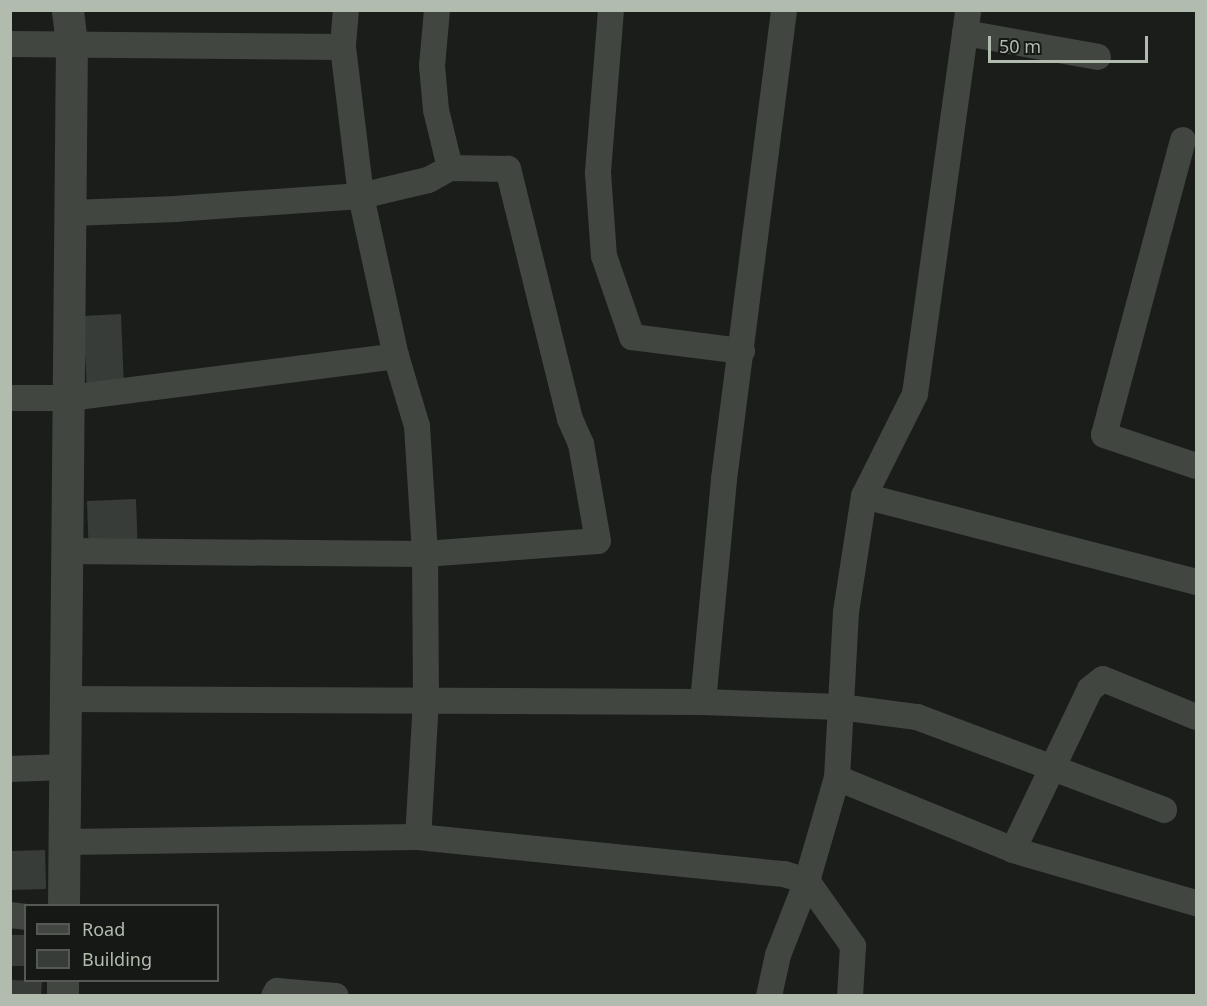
<!DOCTYPE html>
<html>
<head>
<meta charset="utf-8">
<style>
	body { margin:0 }
	#map { position:relative; width:1207px; height:1006px; overflow:hidden; background:#1b1d1b; font-family:"Noto Sans",sans-serif }
	div>[style] { position:absolute }
	.building>* { inset:0; background:#383c38 }
	.minor>* { height:26px; margin:-13px; padding:0 13px; transform-origin:13px; border-radius:13px; background:#414641 }
	.tertiary>* { height:32px; margin:-16px; padding:0 16px; transform-origin:16px; border-radius:16px; background:#414641 }
	span { translate:-50% -50%; white-space:nowrap; text-align:center; line-height:1.15; -webkit-text-stroke:5px #161816; paint-order:stroke }
	.frame { position:absolute; inset:0; border:12px solid #b1bbae; pointer-events:none }
	.legend { position:absolute; left:24px; top:904px; width:195px; height:78px; box-sizing:border-box; background:#161816; border:2px solid #545953; margin:0; padding:8px 10px; list-style:none; font-size:18px; color:#b1bbae }
	.legend li { display:flex; align-items:center; gap:12px; height:30px }
	.legend b { width:30px; border:2px solid #545953 }
	.scale { position:absolute; left:988px; top:36px; width:160px; height:27px; box-sizing:border-box; border:3px solid #b1bbae; border-top:0; padding-left:8px; font-size:18px; line-height:21px; white-space:nowrap; color:#b1bbae; -webkit-text-stroke:4px #161816; paint-order:stroke }
</style>
</head>
<body>
<div id="map">
	<div class="building">
		<i style="clip-path:polygon(121px 314px,124px 389px,87px 391px,83px 316px)"></i>
		<i style="clip-path:polygon(136px 499px,138px 556px,89px 558px,87px 501px)"></i>
		<i style="clip-path:polygon(45px 850px,46px 889px,10px 890px,10px 851px)"></i>
		<i style="clip-path:polygon(10px 935px,26px 935px,26px 966px,10px 966px)"></i>
		<i style="clip-path:polygon(10px 980px,42px 981px,41px 996px,10px 996px)"></i>
	</div>
	<div class="minor">
		<i style="left:346px;top:10px;width:37px;rotate:95deg"></i>
		<i style="left:343px;top:47px;width:150px;rotate:83.1deg"></i>
		<i style="left:361px;top:196px;width:164px;rotate:77.7deg"></i>
		<i style="left:396px;top:356px;width:73px;rotate:73.3deg"></i>
		<i style="left:417px;top:426px;width:128px;rotate:86.4deg"></i>
		<i style="left:425px;top:554px;width:146px;rotate:89.6deg"></i>
		<i style="left:426px;top:700px;width:137px;rotate:93.3deg"></i>
		<i style="left:437px;top:10px;width:56px;rotate:95.1deg"></i>
		<i style="left:432px;top:66px;width:44px;rotate:84.8deg"></i>
		<i style="left:436px;top:110px;width:60px;rotate:76.4deg"></i>
		<i style="left:611px;top:10px;width:164px;rotate:94.6deg"></i>
		<i style="left:598px;top:173px;width:83px;rotate:85.9deg"></i>
		<i style="left:604px;top:256px;width:86px;rotate:70.9deg"></i>
		<i style="left:632px;top:337px;width:111px;rotate:7.3deg"></i>
		<i style="left:965px;top:33px;width:135px;rotate:10.2deg"></i>
		<i style="left:10px;top:44px;width:333px;rotate:0.5deg"></i>
		<i style="left:1183px;top:140px;width:305px;rotate:105deg"></i>
		<i style="left:1104px;top:435px;width:97px;rotate:18.6deg"></i>
		<i style="left:10px;top:398px;width:59px"></i>
		<i style="left:69px;top:398px;width:330px;rotate:-7.3deg"></i>
		<i style="left:864px;top:496px;width:343px;rotate:14.5deg"></i>
		<i style="left:69px;top:551px;width:356px;rotate:0.5deg"></i>
		<i style="left:425px;top:554px;width:173px;rotate:-4.3deg"></i>
		<i style="left:598px;top:541px;width:98px;rotate:-99.9deg"></i>
		<i style="left:581px;top:444px;width:27px;rotate:-114deg"></i>
		<i style="left:570px;top:419px;width:258px;rotate:-103.9deg"></i>
		<i style="left:508px;top:169px;width:58px;rotate:-179deg"></i>
		<i style="left:450px;top:168px;width:25px;rotate:151deg"></i>
		<i style="left:428px;top:180px;width:69px;rotate:166.6deg"></i>
		<i style="left:361px;top:196px;width:184px;rotate:176deg"></i>
		<i style="left:177px;top:209px;width:106px;rotate:177.8deg"></i>
		<i style="left:67px;top:699px;width:636px;rotate:0.27deg"></i>
		<i style="left:703px;top:702px;width:137px;rotate:2.1deg"></i>
		<i style="left:840px;top:707px;width:78px;rotate:7.4deg"></i>
		<i style="left:917px;top:717px;width:264px;rotate:20.6deg"></i>
		<i style="left:703px;top:702px;width:224px;rotate:-84.6deg"></i>
		<i style="left:724px;top:479px;width:473px;rotate:-82.7deg"></i>
		<i style="left:10px;top:769px;width:56px;rotate:-2deg"></i>
		<i style="left:837px;top:778px;width:190px;rotate:22.2deg"></i>
		<i style="left:1013px;top:850px;width:191px;rotate:16.2deg"></i>
		<i style="left:65px;top:842px;width:353px;rotate:-0.8deg"></i>
		<i style="left:418px;top:837px;width:368px;rotate:5.8deg"></i>
		<i style="left:784px;top:874px;width:24px;rotate:17deg"></i>
		<i style="left:807px;top:881px;width:80px;rotate:54.7deg"></i>
		<i style="left:853px;top:946px;width:50px;rotate:93.4deg"></i>
		<i style="left:1013px;top:850px;width:178px;rotate:-64.4deg"></i>
		<i style="left:1090px;top:689px;width:16px;rotate:-38deg"></i>
		<i style="left:1103px;top:679px;width:100px;rotate:22.2deg"></i>
		<i style="left:10px;top:915px;width:16px;rotate:7deg"></i>
		<i style="left:274px;top:996px;width:6px;rotate:-59deg"></i>
		<i style="left:277px;top:991px;width:59px;rotate:4.8deg"></i>
		<i style="left:769px;top:996px;width:42px;rotate:-77.6deg"></i>
		<i style="left:778px;top:955px;width:79px;rotate:-68.6deg"></i>
		<i style="left:807px;top:881px;width:107px;rotate:-73.8deg"></i>
		<i style="left:837px;top:778px;width:166px;rotate:-86.9deg"></i>
		<i style="left:846px;top:612px;width:117px;rotate:-81.2deg"></i>
		<i style="left:864px;top:496px;width:114px;rotate:-63.4deg"></i>
		<i style="left:915px;top:394px;width:388px;rotate:-82.1deg"></i>
	</div>
	<div class="tertiary">
		<i style="left:64px;top:906px;width:862px;rotate:-89.47deg"></i>
		<i style="left:72px;top:44px;width:34px;rotate:-97deg"></i>
		<i style="left:63px;top:996px;width:16px;rotate:-90deg"></i>
	</div>
	<div class="frame"></div>
	<ul class="legend">
	<li><b style="height:8px;background:#414641"></b>Road</li>
	<li><b style="height:16px;background:#383c38"></b>Building</li>
	</ul>
	<div class="scale">50 m</div>
</div>
</body>
</html>
